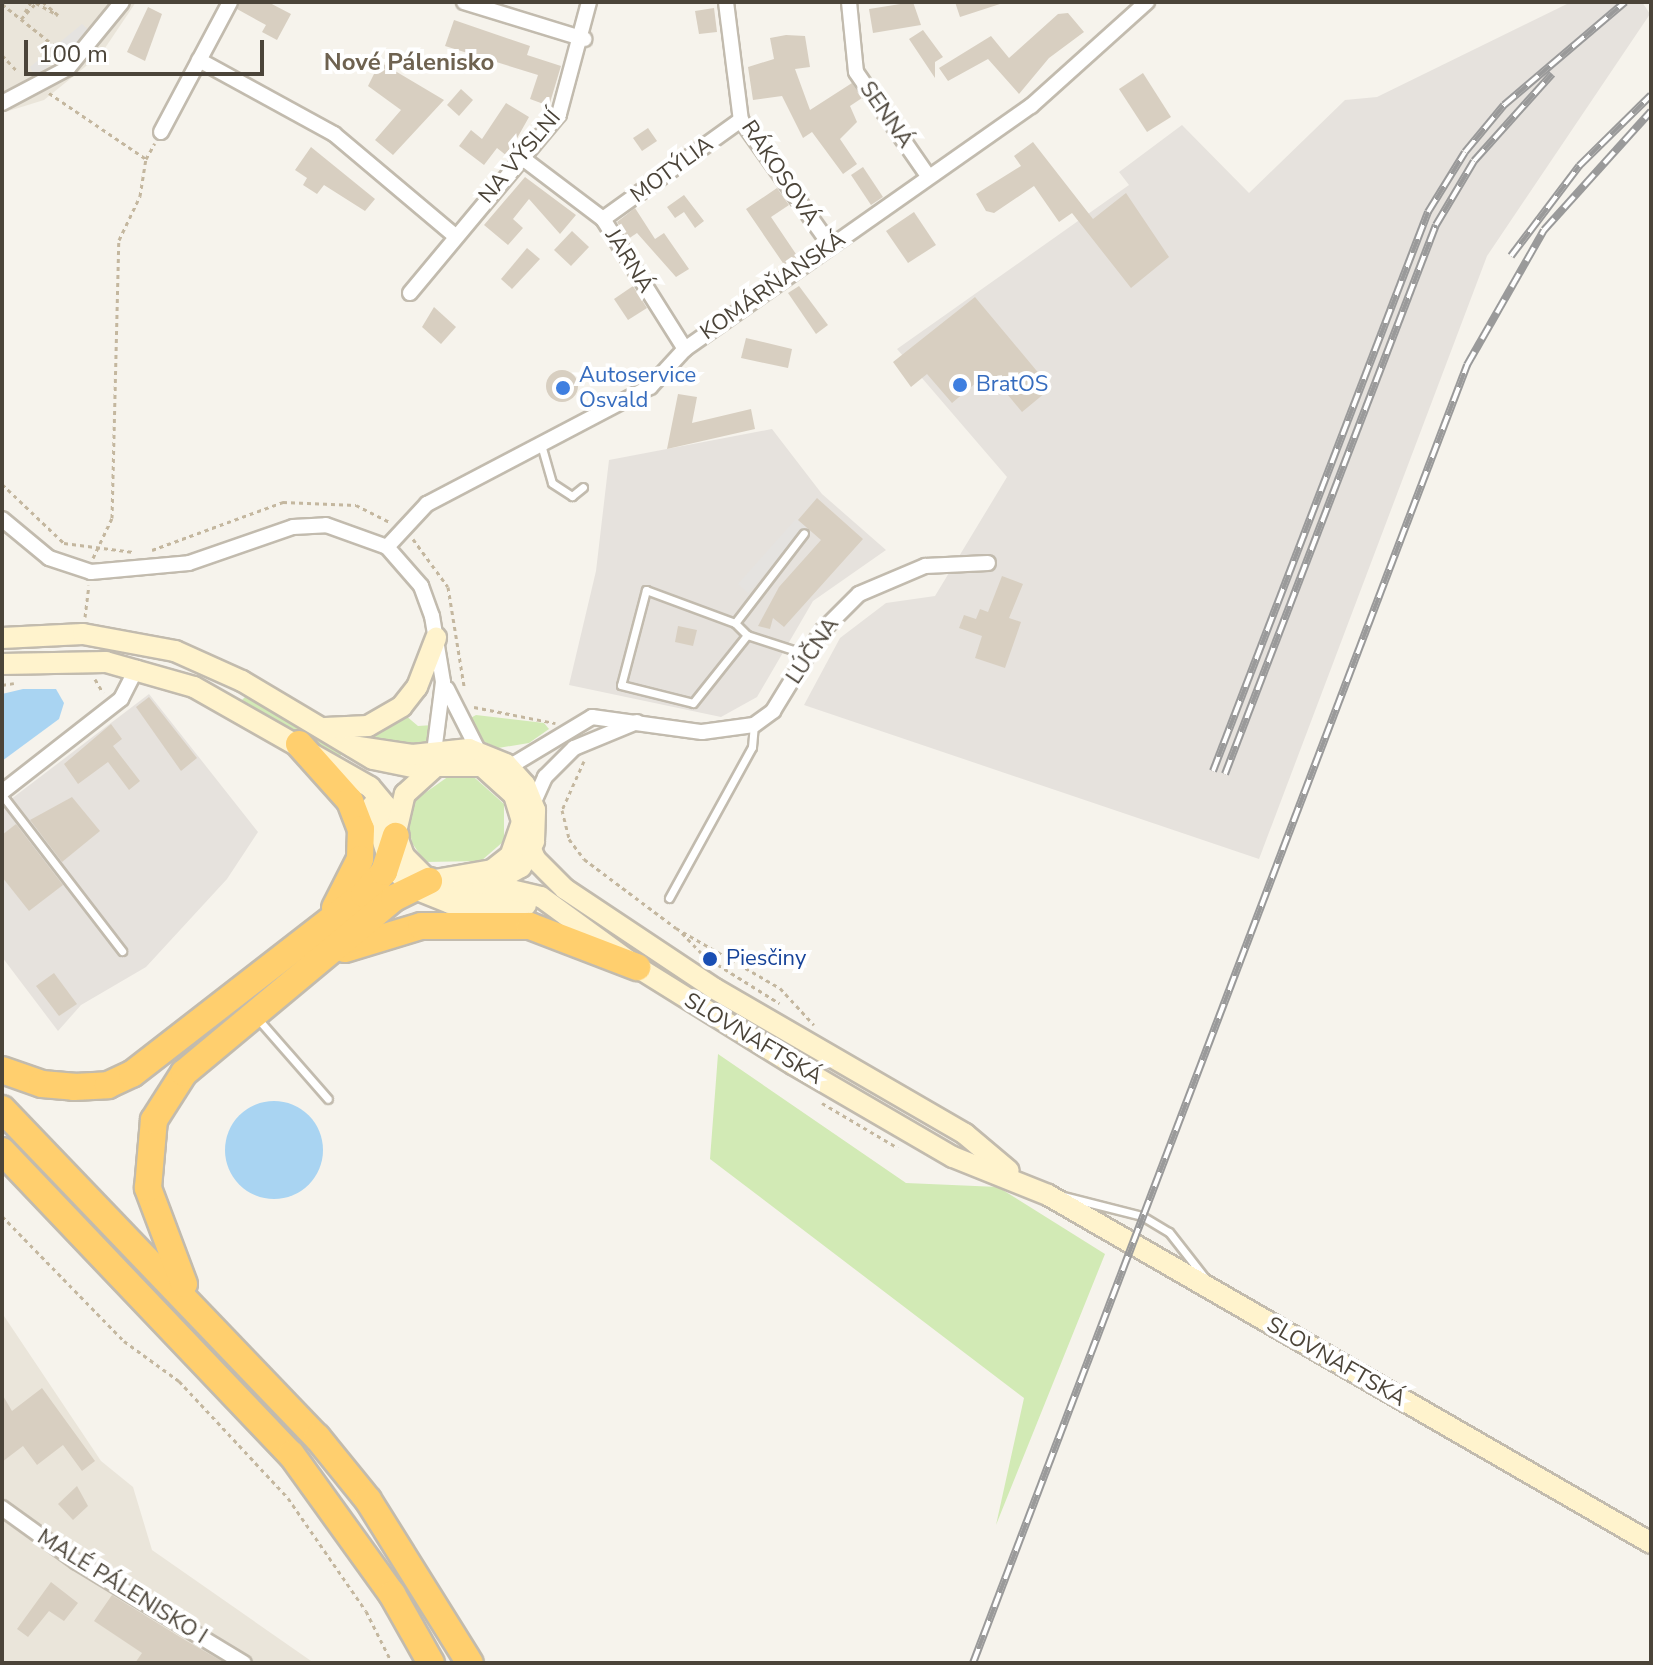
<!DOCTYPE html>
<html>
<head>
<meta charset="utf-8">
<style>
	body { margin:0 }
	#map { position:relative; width:1653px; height:1665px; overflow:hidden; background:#f6f3ec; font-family:"Nunito Sans",sans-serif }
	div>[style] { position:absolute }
	.residential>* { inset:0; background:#eae5da }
	.industrial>* { inset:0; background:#e6e2dd }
	.green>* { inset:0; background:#d2eab5 }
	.parking>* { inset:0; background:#e5e3e0 }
	.water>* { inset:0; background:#a9d4f2 }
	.round { border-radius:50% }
	.building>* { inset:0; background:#d8cfc1 }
	.path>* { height:3px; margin-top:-1.5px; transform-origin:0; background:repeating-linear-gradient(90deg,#c4b79f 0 4px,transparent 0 8px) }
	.roads { filter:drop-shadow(2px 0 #c2bbae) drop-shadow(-2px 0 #c2bbae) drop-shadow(0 2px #c2bbae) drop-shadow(0 -2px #c2bbae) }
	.service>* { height:7px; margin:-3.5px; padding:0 3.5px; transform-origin:3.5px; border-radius:3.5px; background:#fff }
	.minor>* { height:14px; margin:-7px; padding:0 7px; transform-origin:7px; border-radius:7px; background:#fff }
	.secondary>* { height:20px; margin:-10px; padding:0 10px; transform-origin:10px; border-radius:10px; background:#fff3cd }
	.motorway>* { height:26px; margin:-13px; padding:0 13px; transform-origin:13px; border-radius:13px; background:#ffcf6e }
	.rail>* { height:8px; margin-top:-4px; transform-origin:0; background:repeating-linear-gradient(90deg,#fff 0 15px,#9a9a9a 0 30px); box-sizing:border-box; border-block:2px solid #9a9a9a }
	.dots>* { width:22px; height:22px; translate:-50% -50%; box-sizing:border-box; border:4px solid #fff; border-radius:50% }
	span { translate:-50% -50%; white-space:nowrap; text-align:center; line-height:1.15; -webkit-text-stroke:8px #fff; paint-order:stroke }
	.street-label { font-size:22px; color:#4b4439 }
	.shop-label { font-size:22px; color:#366cbe }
	.left { translate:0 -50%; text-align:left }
	.transit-label { font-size:22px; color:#164399 }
	.neighbourhood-label { font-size:24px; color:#6e6250; font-weight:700 }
	.frame { position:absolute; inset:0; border:4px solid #4b4439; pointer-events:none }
	.scale { position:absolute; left:24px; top:40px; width:240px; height:36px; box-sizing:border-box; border:4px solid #4b4439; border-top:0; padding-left:10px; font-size:24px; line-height:28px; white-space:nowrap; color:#4b4439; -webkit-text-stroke:6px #fff; paint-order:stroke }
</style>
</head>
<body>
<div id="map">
	<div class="residential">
		<i style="clip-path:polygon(2px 2px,136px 2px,101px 54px,44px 100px,2px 113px)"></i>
		<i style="clip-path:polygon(2px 1313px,101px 1461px,133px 1487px,152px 1550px,314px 1663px,2px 1663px)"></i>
	</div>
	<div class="industrial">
		<i style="clip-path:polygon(1571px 2px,1642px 2px,1650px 14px,1487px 256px,1259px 859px,804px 705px,840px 638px,886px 603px,935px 596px,1007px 477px,897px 349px,1129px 185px,1119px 172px,1182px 125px,1249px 193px,1345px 100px,1377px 97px)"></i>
		<i style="clip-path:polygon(772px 429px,822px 494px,886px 550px,813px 601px,757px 697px,721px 717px,569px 685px,596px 571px,609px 460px)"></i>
		<i style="clip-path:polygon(149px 694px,258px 832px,227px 879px,146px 967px,81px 1005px,58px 1031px,2px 957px,2px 806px)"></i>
	</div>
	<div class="green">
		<i style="clip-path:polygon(247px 695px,343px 752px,339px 758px,242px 700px)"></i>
		<i style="clip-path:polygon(405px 715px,418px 726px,433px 725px,428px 744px,369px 739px)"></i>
		<i style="clip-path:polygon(476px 715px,544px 723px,549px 729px,529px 743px,498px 748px,478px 739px,467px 720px)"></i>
		<i style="clip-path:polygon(449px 776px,475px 778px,504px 804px,504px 841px,481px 861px,425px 862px,412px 843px,408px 821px,415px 800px)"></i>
		<i style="clip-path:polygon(718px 1054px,906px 1183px,998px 1187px,1105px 1254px,996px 1525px,1024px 1398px,710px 1159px)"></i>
	</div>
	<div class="parking">
		<i style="clip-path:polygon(82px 24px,91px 32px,35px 77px,30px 67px)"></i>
		<i style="clip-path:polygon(796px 519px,806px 527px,748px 593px,738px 584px)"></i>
	</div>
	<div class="water">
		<i style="clip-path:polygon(23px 689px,56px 689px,64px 703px,59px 719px,2px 761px,2px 694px)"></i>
		<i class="round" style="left:225px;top:1101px;width:98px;height:98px"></i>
	</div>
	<div class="building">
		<i style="clip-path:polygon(240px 2px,268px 2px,291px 14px,277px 40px,262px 32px,266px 25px,237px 9px)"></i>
		<i style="clip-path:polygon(913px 2px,921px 25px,873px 33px,869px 9px)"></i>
		<i style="clip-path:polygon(955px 2px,1000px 2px,1000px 4px,960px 17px)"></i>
		<i style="clip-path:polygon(148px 7px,162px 14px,145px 61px,127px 52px)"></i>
		<i style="clip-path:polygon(714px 8px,717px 32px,699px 34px,695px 11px)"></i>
		<i style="clip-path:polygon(1068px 13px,1084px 32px,1049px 58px,1019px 94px,988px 59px,948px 81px,939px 68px,991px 36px,1009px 58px,1058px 14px)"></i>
		<i style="clip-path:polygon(454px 20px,530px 46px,527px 55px,561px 66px,549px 106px,530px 99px,538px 75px,445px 46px)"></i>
		<i style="clip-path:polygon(923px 30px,943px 57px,935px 62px,935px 78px,909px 39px)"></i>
		<i style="clip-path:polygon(786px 35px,805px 36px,810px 67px,795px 69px,810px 110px,852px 83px,862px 98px,850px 106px,857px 122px,840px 139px,857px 164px,843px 174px,812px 132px,803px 138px,782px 96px,753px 100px,748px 67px,774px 59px,770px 38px)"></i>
		<i style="clip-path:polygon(380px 62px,444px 100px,393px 155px,375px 140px,401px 110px,368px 86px)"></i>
		<i style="clip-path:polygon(1143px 73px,1171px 117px,1147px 132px,1119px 89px)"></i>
		<i style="clip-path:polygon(461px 89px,473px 100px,459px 116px,447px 105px)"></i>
		<i style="clip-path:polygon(506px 103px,529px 117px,507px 156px,497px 148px,484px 165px,459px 146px,471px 130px,482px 139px)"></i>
		<i style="clip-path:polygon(648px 128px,657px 141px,642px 151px,633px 138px)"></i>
		<i style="clip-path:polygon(1033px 142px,1093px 219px,1126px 193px,1169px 257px,1131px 288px,1072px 213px,1059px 222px,1034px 186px,994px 213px,986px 211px,976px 194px,1021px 166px,1014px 156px)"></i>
		<i style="clip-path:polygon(311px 147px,375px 199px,365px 211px,324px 185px,317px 194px,303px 185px,307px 178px,295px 170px)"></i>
		<i style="clip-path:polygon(863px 167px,883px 197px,871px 205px,851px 175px)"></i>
		<i style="clip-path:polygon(525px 177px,576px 215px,560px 234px,529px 199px,513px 219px,523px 228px,508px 245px,484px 225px)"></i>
		<i style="clip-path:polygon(777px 188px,789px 205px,771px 217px,798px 257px,785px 266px,746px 209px)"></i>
		<i style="clip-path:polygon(684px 195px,704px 221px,695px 228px,684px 212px,675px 218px,667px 207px)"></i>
		<i style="clip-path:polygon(635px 208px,655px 239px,664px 233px,689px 269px,676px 277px,637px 233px,628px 239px,617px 222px)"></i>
		<i style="clip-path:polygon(914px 212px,936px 245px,908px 263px,886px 231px)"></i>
		<i style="clip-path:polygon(572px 231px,589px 247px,571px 266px,554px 250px)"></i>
		<i style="clip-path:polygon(527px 248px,540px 259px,512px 289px,501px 279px)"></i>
		<i style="clip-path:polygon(633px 286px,647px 308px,628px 320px,614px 299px)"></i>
		<i style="clip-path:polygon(799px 286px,828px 325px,816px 334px,788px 293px)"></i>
		<i style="clip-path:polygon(975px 297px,1051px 388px,1022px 412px,989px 372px,952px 403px,927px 374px,911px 387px,893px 362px)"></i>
		<i style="clip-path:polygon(434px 307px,456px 327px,441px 344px,422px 327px)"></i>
		<i style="clip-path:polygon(746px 338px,792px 349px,788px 368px,741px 358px)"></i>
		<i class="round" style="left:546px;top:370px;width:32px;height:32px"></i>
		<i style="clip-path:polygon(678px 394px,697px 397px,692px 423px,751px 409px,755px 429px,667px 449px)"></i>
		<i style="clip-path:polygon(817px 498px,863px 539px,784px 627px,773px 618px,770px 629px,758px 626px,779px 587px,821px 540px,798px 520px)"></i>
		<i style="clip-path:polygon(1002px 576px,1023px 584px,1009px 618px,1021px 622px,1005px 668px,975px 658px,982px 636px,959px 628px,964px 615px,976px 619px,980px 609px,988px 612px)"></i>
		<i style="clip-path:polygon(678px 626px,697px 630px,693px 646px,675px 642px)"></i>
		<i style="clip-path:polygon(149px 697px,197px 758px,181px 771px,136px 707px)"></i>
		<i style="clip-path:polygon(111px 724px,122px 739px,113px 746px,140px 781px,129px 790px,108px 762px,78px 784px,64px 764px)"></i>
		<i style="clip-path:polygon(72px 797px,100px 831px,62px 862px,30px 820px)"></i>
		<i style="clip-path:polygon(16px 824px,63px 885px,29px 911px,2px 877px,2px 835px)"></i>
		<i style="clip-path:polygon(54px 973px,77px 1004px,59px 1016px,36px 986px)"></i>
		<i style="clip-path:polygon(42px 1388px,95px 1461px,82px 1471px,63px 1445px,37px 1465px,23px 1446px,2px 1462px,2px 1394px,12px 1411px)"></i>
		<i style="clip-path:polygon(77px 1486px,88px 1506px,73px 1520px,58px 1504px)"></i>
		<i style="clip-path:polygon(51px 1582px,78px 1603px,64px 1621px,49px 1611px,28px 1637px,17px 1629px)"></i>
		<i style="clip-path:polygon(112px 1595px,185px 1640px,225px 1663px,135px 1663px,142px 1653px,94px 1621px)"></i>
	</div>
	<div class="path">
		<i style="left:2px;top:4px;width:69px;rotate:38.5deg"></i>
		<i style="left:25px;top:12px;width:12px;rotate:-59deg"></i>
		<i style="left:21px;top:19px;width:22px;rotate:-47deg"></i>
		<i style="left:36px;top:3px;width:25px;rotate:29deg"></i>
		<i style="left:58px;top:15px;width:20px;rotate:-139deg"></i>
		<i style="left:2px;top:42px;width:1px;rotate:-45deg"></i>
		<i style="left:2px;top:55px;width:22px;rotate:47deg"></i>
		<i style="left:49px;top:93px;width:117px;rotate:34.2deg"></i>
		<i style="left:146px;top:159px;width:18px;rotate:-61deg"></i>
		<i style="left:2px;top:484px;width:86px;rotate:43.6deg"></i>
		<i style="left:64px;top:543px;width:70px;rotate:7.4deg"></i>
		<i style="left:413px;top:539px;width:59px;rotate:53.9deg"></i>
		<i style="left:448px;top:587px;width:100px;rotate:80.8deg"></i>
		<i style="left:152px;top:550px;width:140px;rotate:-20.1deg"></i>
		<i style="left:283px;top:502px;width:73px;rotate:2.4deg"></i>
		<i style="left:356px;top:505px;width:39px;rotate:27deg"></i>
		<i style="left:93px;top:558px;width:44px;rotate:-64.6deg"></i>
		<i style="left:112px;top:518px;width:278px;rotate:-88.6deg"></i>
		<i style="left:119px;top:240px;width:49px;rotate:-64.5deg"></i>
		<i style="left:140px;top:196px;width:37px;rotate:-81deg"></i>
		<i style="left:85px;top:617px;width:32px;rotate:-83deg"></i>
		<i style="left:95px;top:679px;width:16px;rotate:60deg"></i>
		<i style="left:2px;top:685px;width:12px;rotate:-9deg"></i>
		<i style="left:474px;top:707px;width:83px;rotate:11.2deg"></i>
		<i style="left:584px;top:761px;width:54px;rotate:114.2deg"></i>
		<i style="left:562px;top:810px;width:30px;rotate:76deg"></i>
		<i style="left:569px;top:839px;width:25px;rotate:53deg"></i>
		<i style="left:584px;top:859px;width:115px;rotate:36.9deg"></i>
		<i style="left:676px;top:928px;width:120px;rotate:30deg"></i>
		<i style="left:780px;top:988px;width:50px;rotate:47.4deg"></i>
		<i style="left:682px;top:933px;width:32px;rotate:46deg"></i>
		<i style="left:704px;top:956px;width:89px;rotate:32.1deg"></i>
		<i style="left:822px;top:1103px;width:88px;rotate:30.6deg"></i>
		<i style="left:2px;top:1216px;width:175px;rotate:45.7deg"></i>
		<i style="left:124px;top:1341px;width:68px;rotate:36deg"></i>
		<i style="left:179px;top:1381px;width:160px;rotate:47deg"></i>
		<i style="left:288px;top:1498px;width:137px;rotate:55.4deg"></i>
		<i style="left:366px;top:1611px;width:58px;rotate:63.4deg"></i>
	</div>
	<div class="roads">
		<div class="service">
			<i style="left:542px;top:448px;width:36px;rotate:74deg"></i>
			<i style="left:552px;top:483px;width:24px;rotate:33deg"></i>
			<i style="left:572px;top:496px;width:14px;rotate:-39deg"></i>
			<i style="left:735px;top:623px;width:95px;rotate:-159.7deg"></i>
			<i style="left:646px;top:590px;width:98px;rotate:104.7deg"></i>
			<i style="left:621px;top:685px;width:74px;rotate:14deg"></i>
			<i style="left:693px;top:703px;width:87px;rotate:-51.5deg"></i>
			<i style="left:747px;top:635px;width:62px;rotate:17.9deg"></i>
			<i style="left:747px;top:635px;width:17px;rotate:-135deg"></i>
			<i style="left:735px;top:623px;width:113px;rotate:-52.5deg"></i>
			<i style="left:2px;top:795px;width:197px;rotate:52.4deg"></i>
			<i style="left:669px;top:898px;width:172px;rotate:-61.2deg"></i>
			<i style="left:752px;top:747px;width:22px;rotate:-85deg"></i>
			<i style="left:258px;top:1019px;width:106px;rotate:48.8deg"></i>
			<i style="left:1063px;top:1196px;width:81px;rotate:14.2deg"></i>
			<i style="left:1142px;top:1216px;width:31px;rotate:31deg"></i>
			<i style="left:1169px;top:1232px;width:58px;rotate:52deg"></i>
		</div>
		<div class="minor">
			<i style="left:464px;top:2px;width:126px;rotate:17.1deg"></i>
			<i style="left:726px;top:2px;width:119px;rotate:82.8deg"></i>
			<i style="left:741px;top:120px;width:153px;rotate:54.5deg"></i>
			<i style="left:849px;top:2px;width:70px;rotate:84.3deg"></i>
			<i style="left:856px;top:72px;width:126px;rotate:55.3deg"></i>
			<i style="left:199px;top:60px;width:154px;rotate:28.7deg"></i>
			<i style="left:334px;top:134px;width:157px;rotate:40.1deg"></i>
			<i style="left:2px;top:103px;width:75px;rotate:-27.9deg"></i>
			<i style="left:68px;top:68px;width:85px;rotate:-50.7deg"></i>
			<i style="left:161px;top:132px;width:147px;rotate:-62deg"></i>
			<i style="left:521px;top:157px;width:103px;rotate:37.1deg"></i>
			<i style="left:603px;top:219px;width:154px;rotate:57.8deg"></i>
			<i style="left:603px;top:219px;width:170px;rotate:-35.7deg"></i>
			<i style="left:410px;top:293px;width:233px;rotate:-50.2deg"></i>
			<i style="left:559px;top:114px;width:116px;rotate:-75deg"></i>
			<i style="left:2px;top:519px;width:61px;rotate:39.7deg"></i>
			<i style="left:49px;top:558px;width:44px;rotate:18.4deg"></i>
			<i style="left:91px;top:572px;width:98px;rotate:-5.2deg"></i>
			<i style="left:189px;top:563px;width:110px;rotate:-19.1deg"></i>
			<i style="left:293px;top:527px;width:33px;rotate:-3deg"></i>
			<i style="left:326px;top:525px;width:65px;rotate:19.8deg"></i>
			<i style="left:387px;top:547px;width:52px;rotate:48.9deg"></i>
			<i style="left:421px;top:586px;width:32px;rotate:70deg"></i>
			<i style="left:432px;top:616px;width:67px;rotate:80.5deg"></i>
			<i style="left:443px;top:682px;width:79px;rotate:97.3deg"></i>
			<i style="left:387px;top:547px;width:59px;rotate:-47.1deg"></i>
			<i style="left:427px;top:504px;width:252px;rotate:-27.7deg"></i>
			<i style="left:650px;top:387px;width:52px;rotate:-47.4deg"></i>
			<i style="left:685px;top:349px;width:423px;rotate:-35.1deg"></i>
			<i style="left:1031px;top:106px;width:156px;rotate:-41.9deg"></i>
			<i style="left:447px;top:689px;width:68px;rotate:63.1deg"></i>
			<i style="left:509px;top:767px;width:97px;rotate:-31.1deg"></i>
			<i style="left:592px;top:717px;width:111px;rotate:7.8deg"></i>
			<i style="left:702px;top:732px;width:52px;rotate:-7.7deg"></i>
			<i style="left:754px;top:725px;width:24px;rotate:-36deg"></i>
			<i style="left:773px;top:711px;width:94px;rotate:-58.5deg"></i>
			<i style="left:822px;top:631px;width:52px;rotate:-45deg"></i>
			<i style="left:859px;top:594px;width:72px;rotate:-23deg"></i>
			<i style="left:925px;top:566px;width:63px;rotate:-2.7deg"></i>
			<i style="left:2px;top:792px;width:151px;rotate:-38deg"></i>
			<i style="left:121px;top:699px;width:35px;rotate:-63deg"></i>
			<i style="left:533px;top:804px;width:30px;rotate:-66deg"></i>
			<i style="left:545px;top:777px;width:41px;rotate:-45deg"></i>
			<i style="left:574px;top:748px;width:68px;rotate:-22.4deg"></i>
			<i style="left:2px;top:1508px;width:92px;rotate:35.8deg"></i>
			<i style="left:77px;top:1562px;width:195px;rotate:31.2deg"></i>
		</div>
		<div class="secondary">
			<i style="left:2px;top:638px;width:81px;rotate:-2.8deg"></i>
			<i style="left:83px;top:634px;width:94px;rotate:10.5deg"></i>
			<i style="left:175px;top:651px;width:73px;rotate:24.1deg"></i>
			<i style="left:242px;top:681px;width:152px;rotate:30.8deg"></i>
			<i style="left:373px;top:759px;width:55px;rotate:11.5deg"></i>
			<i style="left:2px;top:664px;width:104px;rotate:-1.1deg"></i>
			<i style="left:106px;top:662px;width:91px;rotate:15.9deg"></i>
			<i style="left:194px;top:687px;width:202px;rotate:29.6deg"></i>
			<i style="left:370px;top:787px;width:25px;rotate:50deg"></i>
			<i style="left:386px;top:806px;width:53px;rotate:70.2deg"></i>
			<i style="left:404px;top:856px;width:35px;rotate:45deg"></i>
			<i style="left:429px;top:881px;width:54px;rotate:8.6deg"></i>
			<i style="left:482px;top:889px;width:45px;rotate:-29.4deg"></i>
			<i style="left:521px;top:867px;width:29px;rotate:-63deg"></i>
			<i style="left:534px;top:841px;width:31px;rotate:-88deg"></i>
			<i style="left:535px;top:810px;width:27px;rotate:-112deg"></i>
			<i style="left:525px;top:785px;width:28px;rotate:-132deg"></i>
			<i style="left:506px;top:764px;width:40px;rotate:-158deg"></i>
			<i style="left:469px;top:749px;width:57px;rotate:174deg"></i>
			<i style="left:412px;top:755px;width:61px;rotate:-171.5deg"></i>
			<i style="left:325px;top:728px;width:43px;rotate:-2.7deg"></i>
			<i style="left:368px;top:726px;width:39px;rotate:-30deg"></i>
			<i style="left:402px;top:706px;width:24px;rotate:-52deg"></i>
			<i style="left:417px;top:687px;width:53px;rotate:-68.8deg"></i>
			<i style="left:372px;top:806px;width:58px;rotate:72.8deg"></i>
			<i style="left:389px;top:861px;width:33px;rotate:51deg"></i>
			<i style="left:410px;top:887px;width:43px;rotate:21.8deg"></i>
			<i style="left:450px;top:903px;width:76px;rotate:1.5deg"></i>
			<i style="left:522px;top:828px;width:34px;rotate:67deg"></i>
			<i style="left:535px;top:859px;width:42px;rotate:45deg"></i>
			<i style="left:565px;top:889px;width:180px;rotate:33.7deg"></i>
			<i style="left:715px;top:989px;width:289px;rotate:30.1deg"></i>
			<i style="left:965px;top:1134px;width:57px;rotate:40.1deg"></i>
			<i style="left:396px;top:832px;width:39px;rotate:-77deg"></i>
			<i style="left:405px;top:794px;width:42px;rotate:-42.1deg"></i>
			<i style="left:436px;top:766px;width:46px"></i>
			<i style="left:482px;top:766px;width:43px;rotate:42.2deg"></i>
			<i style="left:514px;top:795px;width:28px;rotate:73deg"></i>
			<i style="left:522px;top:822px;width:36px;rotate:109deg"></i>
			<i style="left:510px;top:856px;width:23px;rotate:142deg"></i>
			<i style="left:492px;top:870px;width:64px;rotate:170.1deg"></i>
			<i style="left:494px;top:886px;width:48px;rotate:13.2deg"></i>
			<i style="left:541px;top:897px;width:119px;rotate:36.1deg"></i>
			<i style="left:637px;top:967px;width:184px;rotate:31.9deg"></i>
			<i style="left:793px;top:1064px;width:185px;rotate:30.2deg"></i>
			<i style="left:953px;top:1157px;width:102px;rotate:21.8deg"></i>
			<i style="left:1048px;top:1195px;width:696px;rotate:29.99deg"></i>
		</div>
		<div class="motorway">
			<i style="left:299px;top:744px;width:76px;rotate:48.2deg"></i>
			<i style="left:350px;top:801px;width:30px;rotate:69deg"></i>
			<i style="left:361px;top:829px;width:30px;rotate:92deg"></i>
			<i style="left:360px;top:859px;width:55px;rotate:117deg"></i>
			<i style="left:345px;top:949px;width:79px;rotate:-16.8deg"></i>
			<i style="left:421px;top:926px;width:109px"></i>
			<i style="left:530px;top:926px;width:115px;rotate:21deg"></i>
			<i style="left:2px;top:1070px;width:42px;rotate:19.3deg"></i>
			<i style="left:42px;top:1084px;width:32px;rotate:5deg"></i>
			<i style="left:74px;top:1087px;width:34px;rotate:-3deg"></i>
			<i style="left:108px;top:1085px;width:26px;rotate:-25deg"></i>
			<i style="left:132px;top:1074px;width:294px;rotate:-37.8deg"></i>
			<i style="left:364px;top:894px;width:30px;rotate:-48deg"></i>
			<i style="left:384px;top:872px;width:38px;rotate:-72deg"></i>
			<i style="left:2px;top:1109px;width:455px;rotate:46.2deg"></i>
			<i style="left:317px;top:1437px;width:81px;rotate:51deg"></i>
			<i style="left:368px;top:1500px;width:192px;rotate:58deg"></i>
			<i style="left:2px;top:1151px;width:419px;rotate:46.4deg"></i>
			<i style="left:291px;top:1454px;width:173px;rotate:54.2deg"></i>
			<i style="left:392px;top:1594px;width:79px;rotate:60.5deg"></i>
			<i style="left:184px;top:1284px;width:103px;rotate:-110.6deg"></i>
			<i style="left:148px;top:1188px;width:68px;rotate:-85deg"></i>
			<i style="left:154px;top:1120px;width:56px;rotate:-57.4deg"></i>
			<i style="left:184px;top:1073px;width:273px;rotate:-39.8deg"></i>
			<i style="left:394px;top:898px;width:39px;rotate:-26deg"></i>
		</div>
	</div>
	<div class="rail">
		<i style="left:1511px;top:256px;width:113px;rotate:-52.9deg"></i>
		<i style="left:1579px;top:166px;width:101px;rotate:-44.6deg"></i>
		<i style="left:1213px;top:771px;width:599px;rotate:-68.96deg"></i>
		<i style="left:1428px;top:212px;width:70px;rotate:-58.3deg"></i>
		<i style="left:1465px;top:152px;width:61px;rotate:-50.3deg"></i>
		<i style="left:1504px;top:105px;width:159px;rotate:-40.4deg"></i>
		<i style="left:1225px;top:774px;width:588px;rotate:-68.98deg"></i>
		<i style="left:1436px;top:225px;width:74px;rotate:-59.3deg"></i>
		<i style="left:1474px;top:161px;width:117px;rotate:-48.1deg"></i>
		<i style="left:973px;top:1663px;width:1389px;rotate:-69.16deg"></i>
		<i style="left:1467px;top:365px;width:155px;rotate:-60.3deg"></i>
		<i style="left:1544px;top:230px;width:160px;rotate:-48deg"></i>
	</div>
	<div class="dots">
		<i style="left:960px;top:385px;background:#3f7fe0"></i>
		<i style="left:563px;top:388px;background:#3f7fe0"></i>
		<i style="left:710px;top:959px;background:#1a4fb4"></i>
	</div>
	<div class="street-label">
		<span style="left:886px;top:115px;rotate:55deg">SENNÁ</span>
		<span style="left:520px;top:157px;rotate:-50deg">NA VÝSLNÍ</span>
		<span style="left:672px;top:170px;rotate:-36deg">MOTÝLIA</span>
		<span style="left:780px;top:173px;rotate:56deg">RÁKOSOVÁ</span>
		<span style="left:629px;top:261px;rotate:58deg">JARNÁ</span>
		<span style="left:773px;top:286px;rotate:-35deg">KOMÁRŇANSKÁ</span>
		<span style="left:813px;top:651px;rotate:-56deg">LÚČNA</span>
		<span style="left:753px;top:1039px;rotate:31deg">SLOVNAFTSKÁ</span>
		<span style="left:1336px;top:1362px;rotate:30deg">SLOVNAFTSKÁ</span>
		<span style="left:122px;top:1587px;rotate:32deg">MALÉ PÁLENISKO I</span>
	</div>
	<div class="shop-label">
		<span class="left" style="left:579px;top:388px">Autoservice<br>Osvald</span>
		<span class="left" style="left:976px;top:385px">BratOS</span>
	</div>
	<div class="transit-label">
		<span class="left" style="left:726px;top:959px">Piesčiny</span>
	</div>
	<div class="neighbourhood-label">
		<span style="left:409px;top:63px">Nové Pálenisko</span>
	</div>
	<div class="frame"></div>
	<div class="scale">100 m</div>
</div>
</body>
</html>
